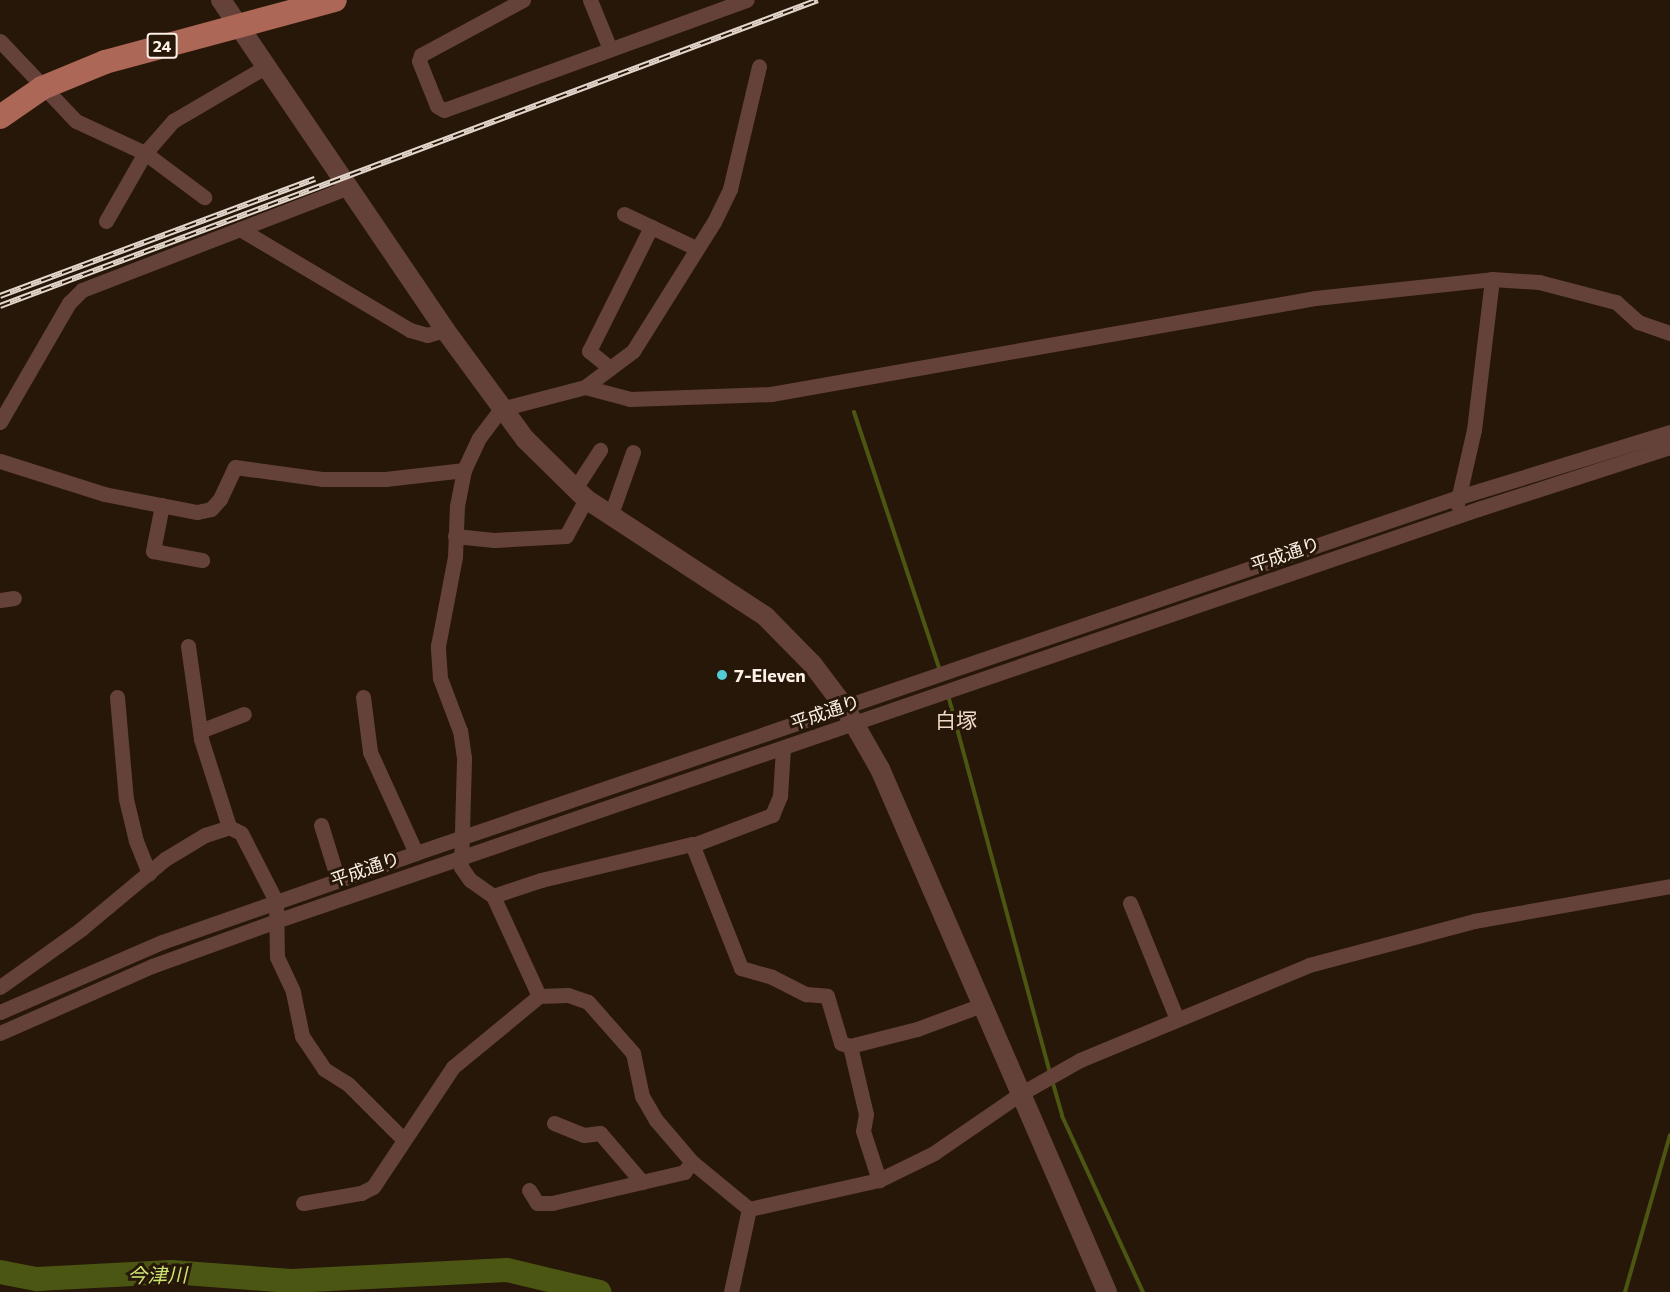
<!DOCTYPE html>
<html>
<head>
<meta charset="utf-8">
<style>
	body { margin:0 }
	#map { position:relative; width:1670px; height:1292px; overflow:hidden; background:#271708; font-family:Commissioner,"Noto Sans JP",sans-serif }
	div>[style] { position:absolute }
	.stream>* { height:4px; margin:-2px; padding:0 2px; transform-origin:2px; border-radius:2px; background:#4b5613 }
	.river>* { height:24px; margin:-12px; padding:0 12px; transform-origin:12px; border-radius:12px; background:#4b5613 }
	.minor>* { height:15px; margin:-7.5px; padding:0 7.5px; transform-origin:7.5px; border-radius:7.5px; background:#644239 }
	.tertiary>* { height:20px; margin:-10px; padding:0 10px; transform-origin:10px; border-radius:10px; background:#644239 }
	.primary>* { height:24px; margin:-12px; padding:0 12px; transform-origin:12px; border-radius:12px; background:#ad6756 }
	.rail>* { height:6px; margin-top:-3px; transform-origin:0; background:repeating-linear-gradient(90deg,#271708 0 11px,#e3d7cd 0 22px); box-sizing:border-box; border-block:2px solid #e3d7cd }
	.dots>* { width:16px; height:16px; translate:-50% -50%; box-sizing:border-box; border:3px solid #271708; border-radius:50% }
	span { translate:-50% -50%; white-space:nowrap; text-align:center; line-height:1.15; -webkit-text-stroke:6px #271708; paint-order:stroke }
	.shield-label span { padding:2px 4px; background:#271708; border:2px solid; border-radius:4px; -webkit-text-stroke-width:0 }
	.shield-label { font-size:16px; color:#fcf0e7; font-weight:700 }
	.street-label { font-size:18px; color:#fcf0e7 }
	.poi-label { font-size:18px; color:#fcf0e7; font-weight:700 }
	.left { translate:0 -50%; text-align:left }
	.water-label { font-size:20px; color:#cce371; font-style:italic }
	.quarter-label { font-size:21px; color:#f0d9c6 }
</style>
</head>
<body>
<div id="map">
	<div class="stream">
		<i style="left:854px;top:412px;width:273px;rotate:71.6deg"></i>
		<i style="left:948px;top:695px;width:392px;rotate:74.9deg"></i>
		<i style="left:1052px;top:1080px;width:37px;rotate:74deg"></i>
		<i style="left:1062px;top:1116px;width:194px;rotate:65.3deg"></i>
		<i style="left:1625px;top:1292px;width:163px;rotate:-74deg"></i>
	</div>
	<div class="river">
		<i style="left:0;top:1272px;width:38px;rotate:11deg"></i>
		<i style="left:37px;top:1279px;width:134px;rotate:-3deg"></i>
		<i style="left:171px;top:1272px;width:120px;rotate:4.3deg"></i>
		<i style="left:291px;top:1281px;width:216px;rotate:-2.9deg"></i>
		<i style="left:507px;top:1270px;width:95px;rotate:13.4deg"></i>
	</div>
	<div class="minor">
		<i style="left:523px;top:0;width:116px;rotate:151.7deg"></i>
		<i style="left:421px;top:55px;width:6px;rotate:108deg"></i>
		<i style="left:419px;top:61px;width:48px;rotate:68.2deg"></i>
		<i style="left:437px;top:106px;width:8px;rotate:30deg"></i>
		<i style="left:444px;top:110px;width:322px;rotate:-20deg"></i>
		<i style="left:590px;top:0;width:53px;rotate:67.8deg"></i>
		<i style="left:0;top:41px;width:110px;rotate:46.5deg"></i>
		<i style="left:76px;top:121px;width:76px;rotate:24.9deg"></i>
		<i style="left:145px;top:153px;width:74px;rotate:36.7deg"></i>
		<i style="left:624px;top:214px;width:80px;rotate:25.3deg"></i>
		<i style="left:106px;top:221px;width:78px;rotate:-60.2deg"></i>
		<i style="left:145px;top:153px;width:43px;rotate:-48.8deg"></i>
		<i style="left:173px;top:121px;width:107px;rotate:-30.4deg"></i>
		<i style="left:240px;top:229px;width:198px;rotate:30.7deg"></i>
		<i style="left:410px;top:330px;width:18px;rotate:16deg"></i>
		<i style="left:427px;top:335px;width:19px;rotate:-16deg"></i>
		<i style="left:610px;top:368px;width:27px;rotate:-141deg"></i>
		<i style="left:589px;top:351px;width:139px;rotate:-63.4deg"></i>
		<i style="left:585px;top:387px;width:47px;rotate:14.9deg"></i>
		<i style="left:630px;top:399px;width:141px;rotate:-2deg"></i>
		<i style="left:771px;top:394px;width:552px;rotate:-10.01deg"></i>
		<i style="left:1315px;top:298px;width:178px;rotate:-6.1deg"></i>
		<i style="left:1492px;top:279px;width:47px;rotate:3.7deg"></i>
		<i style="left:1539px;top:282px;width:80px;rotate:14.6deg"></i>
		<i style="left:1616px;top:302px;width:30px;rotate:42deg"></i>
		<i style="left:1638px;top:322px;width:34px;rotate:19deg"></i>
		<i style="left:0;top:422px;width:138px;rotate:-59.9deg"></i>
		<i style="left:69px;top:303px;width:18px;rotate:-45deg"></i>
		<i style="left:82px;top:290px;width:284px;rotate:-21.1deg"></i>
		<i style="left:0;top:461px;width:109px;rotate:17.6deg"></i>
		<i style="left:104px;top:494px;width:95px;rotate:11deg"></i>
		<i style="left:197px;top:512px;width:14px;rotate:-12deg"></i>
		<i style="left:211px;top:509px;width:13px;rotate:-48deg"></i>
		<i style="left:220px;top:499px;width:35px;rotate:-65deg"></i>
		<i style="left:235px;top:467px;width:89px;rotate:7.8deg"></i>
		<i style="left:323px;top:479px;width:62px"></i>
		<i style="left:385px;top:479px;width:80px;rotate:-6.5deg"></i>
		<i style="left:574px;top:490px;width:48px;rotate:-57deg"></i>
		<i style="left:1457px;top:504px;width:76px;rotate:-77.1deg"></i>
		<i style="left:1474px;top:430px;width:152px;rotate:-83.2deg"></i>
		<i style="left:162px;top:505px;width:47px;rotate:101.1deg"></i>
		<i style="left:153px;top:551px;width:50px;rotate:10.4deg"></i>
		<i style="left:610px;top:517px;width:69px;rotate:-70.5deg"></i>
		<i style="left:455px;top:536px;width:39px;rotate:6deg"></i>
		<i style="left:494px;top:540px;width:72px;rotate:-3.2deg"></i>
		<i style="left:566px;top:536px;width:42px;rotate:-61.6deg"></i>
		<i style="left:0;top:600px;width:14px;rotate:-8deg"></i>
		<i style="left:188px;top:646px;width:94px;rotate:82deg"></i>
		<i style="left:201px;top:739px;width:92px;rotate:72.3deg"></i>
		<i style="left:117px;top:697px;width:102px;rotate:85deg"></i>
		<i style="left:126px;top:799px;width:43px;rotate:76.6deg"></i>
		<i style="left:136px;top:841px;width:35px;rotate:68deg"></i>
		<i style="left:363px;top:697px;width:55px;rotate:82.7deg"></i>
		<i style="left:370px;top:752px;width:111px;rotate:65.5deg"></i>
		<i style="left:200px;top:731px;width:47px;rotate:-21.1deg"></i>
		<i style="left:321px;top:825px;width:58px;rotate:72.8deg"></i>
		<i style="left:693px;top:845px;width:85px;rotate:-20.8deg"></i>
		<i style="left:772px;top:815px;width:21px;rotate:-67deg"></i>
		<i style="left:780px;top:796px;width:48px;rotate:-86.4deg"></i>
		<i style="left:493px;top:896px;width:51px;rotate:-18.4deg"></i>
		<i style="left:541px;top:880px;width:155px;rotate:-13.4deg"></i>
		<i style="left:692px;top:844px;width:133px;rotate:68.4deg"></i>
		<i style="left:741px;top:968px;width:32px;rotate:16deg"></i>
		<i style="left:772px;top:977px;width:38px;rotate:27deg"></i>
		<i style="left:806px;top:994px;width:21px;rotate:5deg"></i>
		<i style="left:827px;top:996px;width:49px;rotate:73.4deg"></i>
		<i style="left:841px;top:1043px;width:9px;rotate:18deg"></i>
		<i style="left:850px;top:1046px;width:69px;rotate:-14.2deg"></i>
		<i style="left:917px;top:1029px;width:69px;rotate:-20.3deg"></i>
		<i style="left:1130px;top:903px;width:123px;rotate:68deg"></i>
		<i style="left:0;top:987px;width:100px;rotate:-35.6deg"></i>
		<i style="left:81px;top:929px;width:109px;rotate:-39.8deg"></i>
		<i style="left:165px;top:859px;width:47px;rotate:-31deg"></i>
		<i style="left:205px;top:835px;width:25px;rotate:-18deg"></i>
		<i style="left:229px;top:827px;width:13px;rotate:27deg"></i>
		<i style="left:241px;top:833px;width:76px;rotate:62.8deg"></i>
		<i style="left:276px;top:901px;width:56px;rotate:89deg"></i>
		<i style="left:277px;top:957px;width:38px;rotate:65deg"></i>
		<i style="left:293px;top:992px;width:45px;rotate:78.4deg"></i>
		<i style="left:302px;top:1036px;width:40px;rotate:56deg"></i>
		<i style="left:324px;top:1069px;width:28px;rotate:32deg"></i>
		<i style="left:348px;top:1084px;width:76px;rotate:45deg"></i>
		<i style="left:539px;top:996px;width:110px;rotate:-114.7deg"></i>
		<i style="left:493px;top:896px;width:28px;rotate:-145deg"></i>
		<i style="left:470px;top:880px;width:16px;rotate:-125deg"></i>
		<i style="left:461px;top:867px;width:109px;rotate:-88.4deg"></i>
		<i style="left:464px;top:758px;width:27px;rotate:-98deg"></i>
		<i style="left:460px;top:731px;width:57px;rotate:-110.7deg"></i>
		<i style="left:440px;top:678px;width:32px;rotate:-94deg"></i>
		<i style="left:438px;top:646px;width:91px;rotate:-79.2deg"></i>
		<i style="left:455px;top:557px;width:51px;rotate:-87.8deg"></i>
		<i style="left:457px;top:506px;width:37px;rotate:-79deg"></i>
		<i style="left:464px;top:470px;width:35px;rotate:-65deg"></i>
		<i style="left:479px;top:438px;width:36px;rotate:-53deg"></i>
		<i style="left:501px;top:409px;width:87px;rotate:-14.7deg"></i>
		<i style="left:585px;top:387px;width:60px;rotate:-36.9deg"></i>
		<i style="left:633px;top:351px;width:152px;rotate:-57.9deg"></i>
		<i style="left:714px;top:222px;width:37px;rotate:-64deg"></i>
		<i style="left:730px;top:189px;width:126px;rotate:-76.7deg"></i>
		<i style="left:0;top:1012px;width:176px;rotate:-23.4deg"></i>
		<i style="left:162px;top:942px;width:269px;rotate:-19.3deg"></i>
		<i style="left:416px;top:853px;width:1102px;rotate:-18.85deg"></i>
		<i style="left:1459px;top:497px;width:221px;rotate:-17.1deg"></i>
		<i style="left:0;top:1033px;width:166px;rotate:-23.8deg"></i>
		<i style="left:152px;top:966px;width:132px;rotate:-19.9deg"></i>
		<i style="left:276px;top:921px;width:1271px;rotate:-18.92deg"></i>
		<i style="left:1478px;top:509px;width:202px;rotate:-17.9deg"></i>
		<i style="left:850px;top:1046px;width:70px;rotate:76.8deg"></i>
		<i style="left:866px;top:1114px;width:17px;rotate:100deg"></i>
		<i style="left:863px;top:1131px;width:52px;rotate:71.9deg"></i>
		<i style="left:554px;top:1123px;width:32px;rotate:22deg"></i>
		<i style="left:584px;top:1135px;width:16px;rotate:-7deg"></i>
		<i style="left:600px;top:1133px;width:65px;rotate:49.4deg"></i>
		<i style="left:529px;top:1190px;width:15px;rotate:58deg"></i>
		<i style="left:537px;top:1203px;width:15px"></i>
		<i style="left:552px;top:1203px;width:136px;rotate:-13.2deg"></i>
		<i style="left:684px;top:1172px;width:13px;rotate:-51deg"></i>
		<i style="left:303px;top:1203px;width:59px;rotate:-9.8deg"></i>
		<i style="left:361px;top:1193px;width:13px;rotate:-27deg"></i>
		<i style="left:373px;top:1187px;width:144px;rotate:-56.3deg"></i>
		<i style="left:453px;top:1067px;width:112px;rotate:-39.5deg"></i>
		<i style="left:539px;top:996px;width:29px;rotate:-2deg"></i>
		<i style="left:568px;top:995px;width:21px;rotate:19deg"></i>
		<i style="left:588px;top:1002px;width:68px;rotate:48.6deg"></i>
		<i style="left:633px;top:1053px;width:44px;rotate:78.2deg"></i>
		<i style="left:642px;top:1096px;width:28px;rotate:60deg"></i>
		<i style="left:656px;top:1120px;width:55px;rotate:49.4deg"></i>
		<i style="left:692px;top:1162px;width:74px;rotate:39.5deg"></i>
		<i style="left:749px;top:1209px;width:133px;rotate:-12.6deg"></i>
		<i style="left:879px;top:1180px;width:61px;rotate:-26.1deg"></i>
		<i style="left:934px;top:1153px;width:104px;rotate:-34.5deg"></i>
		<i style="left:1020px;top:1094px;width:69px;rotate:-29.5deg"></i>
		<i style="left:1080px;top:1060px;width:248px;rotate:-22.5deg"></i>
		<i style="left:1309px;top:965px;width:171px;rotate:-14.9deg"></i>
		<i style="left:1474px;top:921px;width:199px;rotate:-10.1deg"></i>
		<i style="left:731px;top:1292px;width:85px;rotate:-77.8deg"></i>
	</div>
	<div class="tertiary">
		<i style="left:221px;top:0;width:399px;rotate:55.8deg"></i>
		<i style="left:445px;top:330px;width:135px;rotate:53.7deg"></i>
		<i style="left:525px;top:439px;width:86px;rotate:44.5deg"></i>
		<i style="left:586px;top:499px;width:215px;rotate:33.2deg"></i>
		<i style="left:766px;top:617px;width:67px;rotate:45.6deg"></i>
		<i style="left:813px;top:665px;width:51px;rotate:52.9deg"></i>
		<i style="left:844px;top:706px;width:73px;rotate:60.3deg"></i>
		<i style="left:880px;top:769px;width:570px;rotate:66.54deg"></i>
	</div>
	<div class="primary">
		<i style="left:0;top:117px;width:51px;rotate:-34.6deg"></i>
		<i style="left:42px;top:88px;width:68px;rotate:-22.4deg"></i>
		<i style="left:105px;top:62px;width:238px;rotate:-15.1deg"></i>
	</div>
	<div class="rail">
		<i style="left:0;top:296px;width:336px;rotate:-20.4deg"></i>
		<i style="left:0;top:306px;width:873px;rotate:-20.51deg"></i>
	</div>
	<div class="dots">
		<i style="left:722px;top:675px;background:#52ccd6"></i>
	</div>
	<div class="shield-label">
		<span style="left:162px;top:46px">24</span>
	</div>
	<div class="street-label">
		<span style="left:1285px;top:554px;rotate:-19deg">平成通り</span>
		<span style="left:825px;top:712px;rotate:-19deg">平成通り</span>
		<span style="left:365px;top:869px;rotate:-19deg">平成通り</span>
	</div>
	<div class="poi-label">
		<span class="left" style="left:734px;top:675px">7-Eleven</span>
	</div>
	<div class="water-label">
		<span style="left:157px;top:1275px;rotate:-1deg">今津川</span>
	</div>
	<div class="quarter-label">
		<span style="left:956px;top:720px">白塚</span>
	</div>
</div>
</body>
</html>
